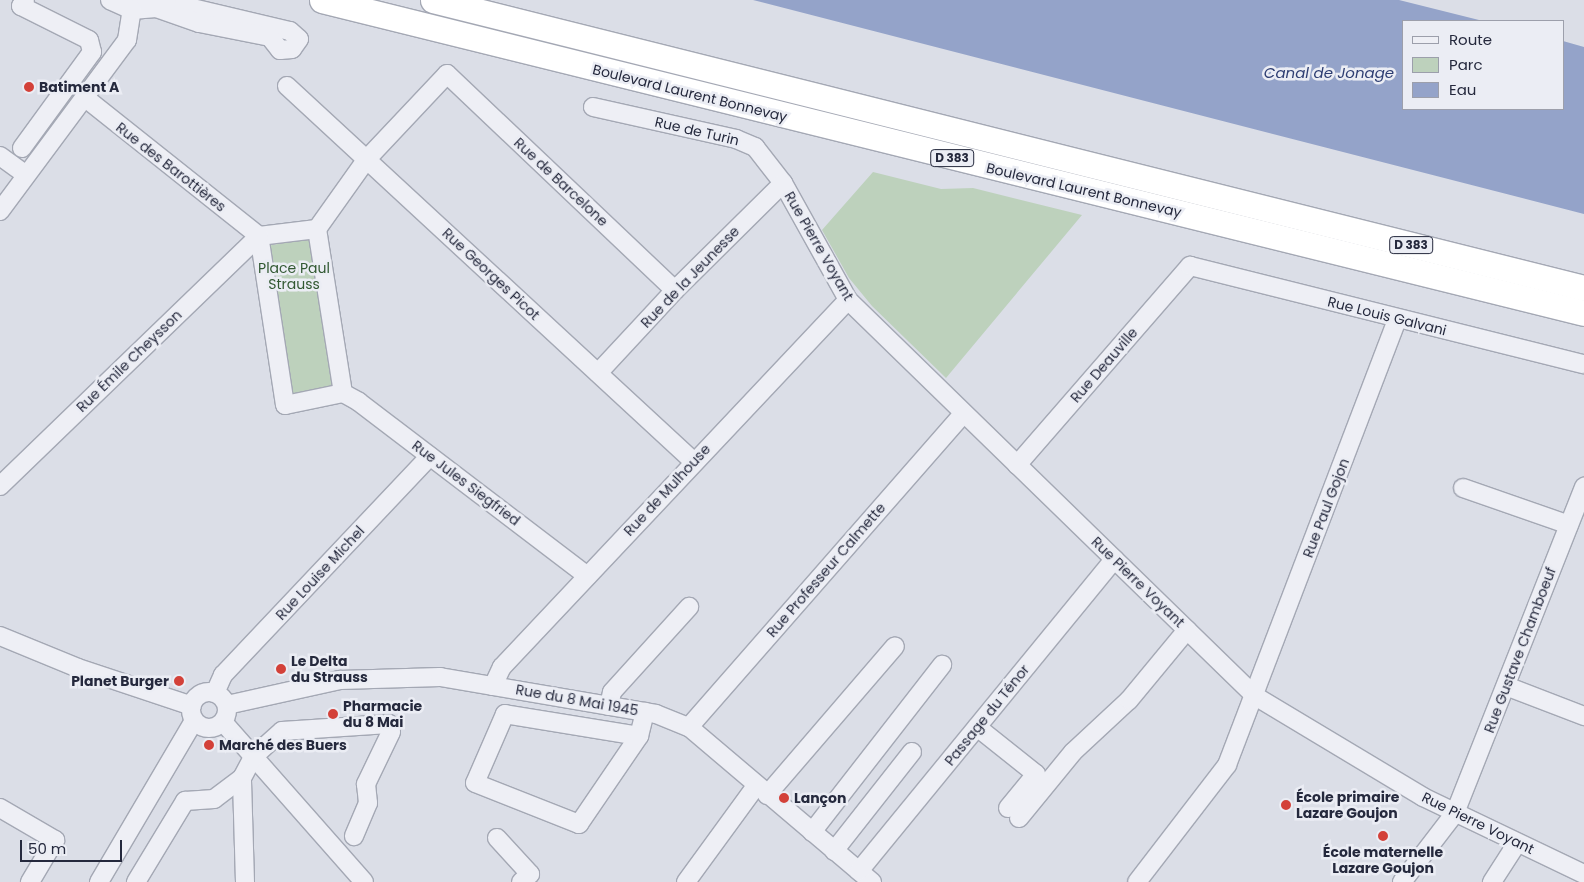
<!DOCTYPE html>
<html>
<head>
<meta charset="utf-8">
<style>
	body { margin:0 }
	#map { position:relative; width:1584px; height:882px; overflow:hidden; background:#dbdee7; font-family:Poppins,sans-serif }
	div>[style] { position:absolute }
	.green>* { inset:0; background:#bdd1bc }
	.water>* { inset:0; background:#94a3c9 }
	.roads { filter:drop-shadow(1px 0 #a4a8b4) drop-shadow(-1px 0 #a4a8b4) drop-shadow(0 1px #a4a8b4) drop-shadow(0 -1px #a4a8b4) }
	.minor>* { height:18px; margin:-9px; padding:0 9px; transform-origin:9px; border-radius:9px; background:#eeeff5 }
	.minor>.ring { margin:-9px; padding:0; box-sizing:content-box; background:none; border:18px solid #eeeff5; border-radius:50% }
	.highway>* { height:25px; margin:-12.5px; padding:0 12.5px; transform-origin:12.5px; border-radius:12.5px; background:#fff }
	.dots>* { width:14px; height:14px; translate:-50% -50%; box-sizing:border-box; border:2px solid #ebedf4; border-radius:50% }
	span { translate:-50% -50%; white-space:nowrap; text-align:center; line-height:1.15; -webkit-text-stroke:5px #ebedf4; paint-order:stroke }
	.shield-label span { padding:1px 4px; background:#ebedf4; border:1px solid; border-radius:4px; -webkit-text-stroke-width:0 }
	.shield-label { font-size:12px; color:#25293d; font-weight:700 }
	.poi-label { font-size:14px; color:#25293d; font-weight:700 }
	.left { translate:0 -50%; text-align:left }
	.right { translate:-100% -50%; text-align:right }
	.street-label { font-size:14px; color:#25293d }
	.park-label { font-size:14px; color:#325932 }
	.water-label { font-size:15px; color:#2e3e72; font-style:italic }
	.legend { position:absolute; left:1402px; top:20px; width:162px; height:90px; box-sizing:border-box; background:#ebedf4; border:1px solid #9c9fab; margin:0; padding:6px 9px; list-style:none; font-size:15px; color:#25293d }
	.legend li { display:flex; align-items:center; gap:10px; height:25px }
	.legend b { width:25px; border:1px solid #9c9fab }
	.scale { position:absolute; left:20px; top:840px; width:102px; height:22px; box-sizing:border-box; border:2px solid #25293d; border-top:0; padding-left:6px; font-size:15px; line-height:18px; white-space:nowrap; color:#25293d; -webkit-text-stroke:4px #ebedf4; paint-order:stroke }
</style>
</head>
<body>
<div id="map">
	<div class="green">
		<i style="clip-path:polygon(873px 172px,941px 189px,973px 188px,1082px 215px,946px 378px,872px 306px,849px 278px,822px 230px)"></i>
		<i style="clip-path:polygon(310px 238px,333px 388px,290px 395px,267px 246px)"></i>
	</div>
	<div class="water">
		<i style="clip-path:polygon(753px 0,1399px 0,1483px 21px,1403px 21px,1403px 109px,1563px 109px,1563px 41px,1584px 47px,1584px 214px)"></i>
	</div>
	<div class="roads">
		<div class="minor">
			<i style="left:167px;top:2px;width:126px;rotate:13.3deg"></i>
			<i style="left:290px;top:31px;width:12px;rotate:42deg"></i>
			<i style="left:299px;top:39px;width:12px;rotate:125deg"></i>
			<i style="left:292px;top:49px;width:12px;rotate:175deg"></i>
			<i style="left:280px;top:50px;width:16px;rotate:-128deg"></i>
			<i style="left:270px;top:37px;width:72px;rotate:-168.8deg"></i>
			<i style="left:199px;top:23px;width:46px;rotate:-160.8deg"></i>
			<i style="left:156px;top:8px;width:24px;rotate:175deg"></i>
			<i style="left:132px;top:10px;width:16px;rotate:-27deg"></i>
			<i style="left:146px;top:3px;width:21px;rotate:-3deg"></i>
			<i style="left:287px;top:86px;width:554px;rotate:42.73deg"></i>
			<i style="left:593px;top:107px;width:147px;rotate:12.6deg"></i>
			<i style="left:736px;top:139px;width:21px;rotate:23deg"></i>
			<i style="left:755px;top:147px;width:46px;rotate:52.1deg"></i>
			<i style="left:783px;top:183px;width:134px;rotate:60.9deg"></i>
			<i style="left:848px;top:300px;width:568px;rotate:44.22deg"></i>
			<i style="left:1255px;top:696px;width:196px;rotate:31deg"></i>
			<i style="left:1423px;top:797px;width:178px;rotate:25.6deg"></i>
			<i style="left:22px;top:148px;width:119px;rotate:-53.9deg"></i>
			<i style="left:92px;top:52px;width:12px;rotate:-104deg"></i>
			<i style="left:89px;top:40px;width:76px;rotate:-153.4deg"></i>
			<i style="left:21px;top:6px;width:7px;rotate:-56deg"></i>
			<i style="left:0;top:156px;width:32px;rotate:36deg"></i>
			<i style="left:0;top:211px;width:213px;rotate:-53.4deg"></i>
			<i style="left:127px;top:40px;width:30px;rotate:-81deg"></i>
			<i style="left:132px;top:10px;width:24px;rotate:-156deg"></i>
			<i style="left:317px;top:229px;width:85px;rotate:-54.6deg"></i>
			<i style="left:366px;top:160px;width:118px;rotate:-46.7deg"></i>
			<i style="left:447px;top:74px;width:314px;rotate:43.5deg"></i>
			<i style="left:317px;top:229px;width:166px;rotate:81deg"></i>
			<i style="left:343px;top:393px;width:59px;rotate:168.3deg"></i>
			<i style="left:285px;top:405px;width:171px;rotate:-98.7deg"></i>
			<i style="left:259px;top:236px;width:58px;rotate:-6.9deg"></i>
			<i style="left:598px;top:373px;width:113px;rotate:-47.1deg"></i>
			<i style="left:675px;top:290px;width:152px;rotate:-44.7deg"></i>
			<i style="left:343px;top:393px;width:18px;rotate:29deg"></i>
			<i style="left:359px;top:402px;width:287px;rotate:37.3deg"></i>
			<i style="left:1017px;top:465px;width:264px;rotate:-49deg"></i>
			<i style="left:1190px;top:266px;width:406px;rotate:14deg"></i>
			<i style="left:0;top:486px;width:360px;rotate:-44deg"></i>
			<i style="left:259px;top:236px;width:223px;rotate:-141.5deg"></i>
			<i style="left:1463px;top:488px;width:112px;rotate:19.2deg"></i>
			<i style="left:0;top:636px;width:84px;rotate:22.3deg"></i>
			<i style="left:78px;top:668px;width:120px;rotate:18.4deg"></i>
			<i style="left:493px;top:686px;width:21px;rotate:-65deg"></i>
			<i style="left:502px;top:667px;width:504px;rotate:-46.69deg"></i>
			<i style="left:1506px;top:686px;width:84px;rotate:21deg"></i>
			<i class="ring" style="left:191px;top:692px;width:18px;height:18px"></i>
			<i style="left:215px;top:693px;width:20px;rotate:-66deg"></i>
			<i style="left:223px;top:675px;width:301px;rotate:-46.6deg"></i>
			<i style="left:227px;top:705px;width:116px;rotate:-12.5deg"></i>
			<i style="left:340px;top:680px;width:100px;rotate:-1.7deg"></i>
			<i style="left:440px;top:677px;width:219px;rotate:9.7deg"></i>
			<i style="left:656px;top:714px;width:35px;rotate:22deg"></i>
			<i style="left:689px;top:727px;width:240px;rotate:40.3deg"></i>
			<i style="left:609px;top:706px;width:14px;rotate:-78deg"></i>
			<i style="left:612px;top:692px;width:115px;rotate:-47.8deg"></i>
			<i style="left:223px;top:722px;width:213px;rotate:48.6deg"></i>
			<i style="left:689px;top:727px;width:417px;rotate:-48.8deg"></i>
			<i style="left:977px;top:727px;width:75px;rotate:38.5deg"></i>
			<i style="left:1036px;top:774px;width:44px;rotate:129.5deg"></i>
			<i style="left:639px;top:736px;width:136px;rotate:-170.7deg"></i>
			<i style="left:505px;top:714px;width:75px;rotate:113.5deg"></i>
			<i style="left:475px;top:783px;width:112px;rotate:21.5deg"></i>
			<i style="left:579px;top:824px;width:107px;rotate:-55.7deg"></i>
			<i style="left:639px;top:736px;width:25px;rotate:-76deg"></i>
			<i style="left:767px;top:795px;width:196px;rotate:-49.3deg"></i>
			<i style="left:0;top:808px;width:64px;rotate:30.2deg"></i>
			<i style="left:55px;top:840px;width:49px;rotate:120.8deg"></i>
			<i style="left:1019px;top:818px;width:85px;rotate:-50.7deg"></i>
			<i style="left:1073px;top:752px;width:76px;rotate:-42.9deg"></i>
			<i style="left:1129px;top:700px;width:91px;rotate:-50.4deg"></i>
			<i style="left:812px;top:832px;width:212px;rotate:-52.1deg"></i>
			<i style="left:497px;top:838px;width:49px;rotate:47.5deg"></i>
			<i style="left:530px;top:874px;width:12px;rotate:138deg"></i>
			<i style="left:834px;top:851px;width:126px;rotate:-51.8deg"></i>
			<i style="left:859px;top:871px;width:403px;rotate:-50.7deg"></i>
			<i style="left:99px;top:882px;width:187px;rotate:-59.5deg"></i>
			<i style="left:136px;top:882px;width:95px;rotate:-58.8deg"></i>
			<i style="left:185px;top:801px;width:29px;rotate:-4deg"></i>
			<i style="left:214px;top:799px;width:35px;rotate:-37deg"></i>
			<i style="left:245px;top:882px;width:104px;rotate:-91.7deg"></i>
			<i style="left:242px;top:778px;width:24px;rotate:-62deg"></i>
			<i style="left:253px;top:757px;width:39px;rotate:-42deg"></i>
			<i style="left:282px;top:731px;width:107px;rotate:-3.7deg"></i>
			<i style="left:389px;top:724px;width:8px;rotate:76deg"></i>
			<i style="left:391px;top:732px;width:58px;rotate:115.7deg"></i>
			<i style="left:366px;top:784px;width:19px;rotate:84deg"></i>
			<i style="left:368px;top:803px;width:36px;rotate:113deg"></i>
			<i style="left:686px;top:882px;width:119px;rotate:-53.9deg"></i>
			<i style="left:1137px;top:882px;width:148px;rotate:-52.4deg"></i>
			<i style="left:1227px;top:765px;width:476px;rotate:-69.1deg"></i>
			<i style="left:1402px;top:882px;width:87px;rotate:-52.5deg"></i>
			<i style="left:1455px;top:813px;width:351px;rotate:-68.4deg"></i>
			<i style="left:1492px;top:882px;width:46px;rotate:-57.3deg"></i>
		</div>
		<div class="highway">
			<i style="left:322px;top:0;width:1300px;rotate:13.93deg"></i>
			<i style="left:433px;top:0;width:1186px;rotate:14.05deg"></i>
		</div>
	</div>
	<div class="dots">
		<i style="left:29px;top:87px;background:#d34139"></i>
		<i style="left:281px;top:669px;background:#d34139"></i>
		<i style="left:179px;top:681px;background:#d34139"></i>
		<i style="left:333px;top:714px;background:#d34139"></i>
		<i style="left:209px;top:745px;background:#d34139"></i>
		<i style="left:784px;top:798px;background:#d34139"></i>
		<i style="left:1286px;top:805px;background:#d34139"></i>
		<i style="left:1383px;top:836px;background:#d34139"></i>
	</div>
	<div class="shield-label">
		<span style="left:952px;top:158px">D 383</span>
		<span style="left:1411px;top:245px">D 383</span>
	</div>
	<div class="poi-label">
		<span class="left" style="left:39px;top:87px">Batiment A</span>
		<span class="left" style="left:291px;top:669px">Le Delta<br>du Strauss</span>
		<span class="right" style="left:169px;top:681px">Planet Burger</span>
		<span class="left" style="left:343px;top:714px">Pharmacie<br>du 8 Mai</span>
		<span class="left" style="left:219px;top:745px">Marché des Buers</span>
		<span class="left" style="left:1296px;top:805px">École primaire<br>Lazare Goujon</span>
		<span class="left" style="left:794px;top:798px">Lançon</span>
		<span style="left:1383px;top:860px">École maternelle<br>Lazare Goujon</span>
	</div>
	<div class="street-label">
		<span style="left:690px;top:93px;rotate:14deg">Boulevard Laurent Bonnevay</span>
		<span style="left:697px;top:131px;rotate:13deg">Rue de Turin</span>
		<span style="left:171px;top:167px;rotate:38deg">Rue des Barottières</span>
		<span style="left:561px;top:182px;rotate:43deg">Rue de Barcelone</span>
		<span style="left:1084px;top:190px;rotate:13deg">Boulevard Laurent Bonnevay</span>
		<span style="left:819px;top:246px;rotate:60deg">Rue Pierre Voyant</span>
		<span style="left:491px;top:274px;rotate:43deg">Rue Georges Picot</span>
		<span style="left:690px;top:277px;rotate:-46deg">Rue de la Jeunesse</span>
		<span style="left:1387px;top:316px;rotate:14deg">Rue Louis Galvani</span>
		<span style="left:129px;top:361px;rotate:-44deg">Rue Émile Cheysson</span>
		<span style="left:1104px;top:365px;rotate:-49deg">Rue Deauville</span>
		<span style="left:466px;top:483px;rotate:37deg">Rue Jules Siegfried</span>
		<span style="left:667px;top:490px;rotate:-47deg">Rue de Mulhouse</span>
		<span style="left:1326px;top:508px;rotate:-69deg">Rue Paul Gojon</span>
		<span style="left:826px;top:570px;rotate:-49deg">Rue Professeur Calmette</span>
		<span style="left:320px;top:573px;rotate:-47deg">Rue Louise Michel</span>
		<span style="left:1138px;top:582px;rotate:44deg">Rue Pierre Voyant</span>
		<span style="left:1520px;top:650px;rotate:-69deg">Rue Gustave Chamboeuf</span>
		<span style="left:577px;top:700px;rotate:10deg">Rue du 8 Mai 1945</span>
		<span style="left:987px;top:715px;rotate:-51deg">Passage du Ténor</span>
		<span style="left:1478px;top:823px;rotate:26deg">Rue Pierre Voyant</span>
	</div>
	<div class="park-label">
		<span style="left:294px;top:276px">Place Paul<br>Strauss</span>
	</div>
	<div class="water-label">
		<span style="left:1329px;top:73px">Canal de Jonage</span>
	</div>
	<ul class="legend">
	<li><b style="height:6px;background:#eeeff5"></b>Route</li>
	<li><b style="height:14px;background:#bdd1bc"></b>Parc</li>
	<li><b style="height:14px;background:#94a3c9"></b>Eau</li>
	</ul>
	<div class="scale">50 m</div>
</div>
</body>
</html>
